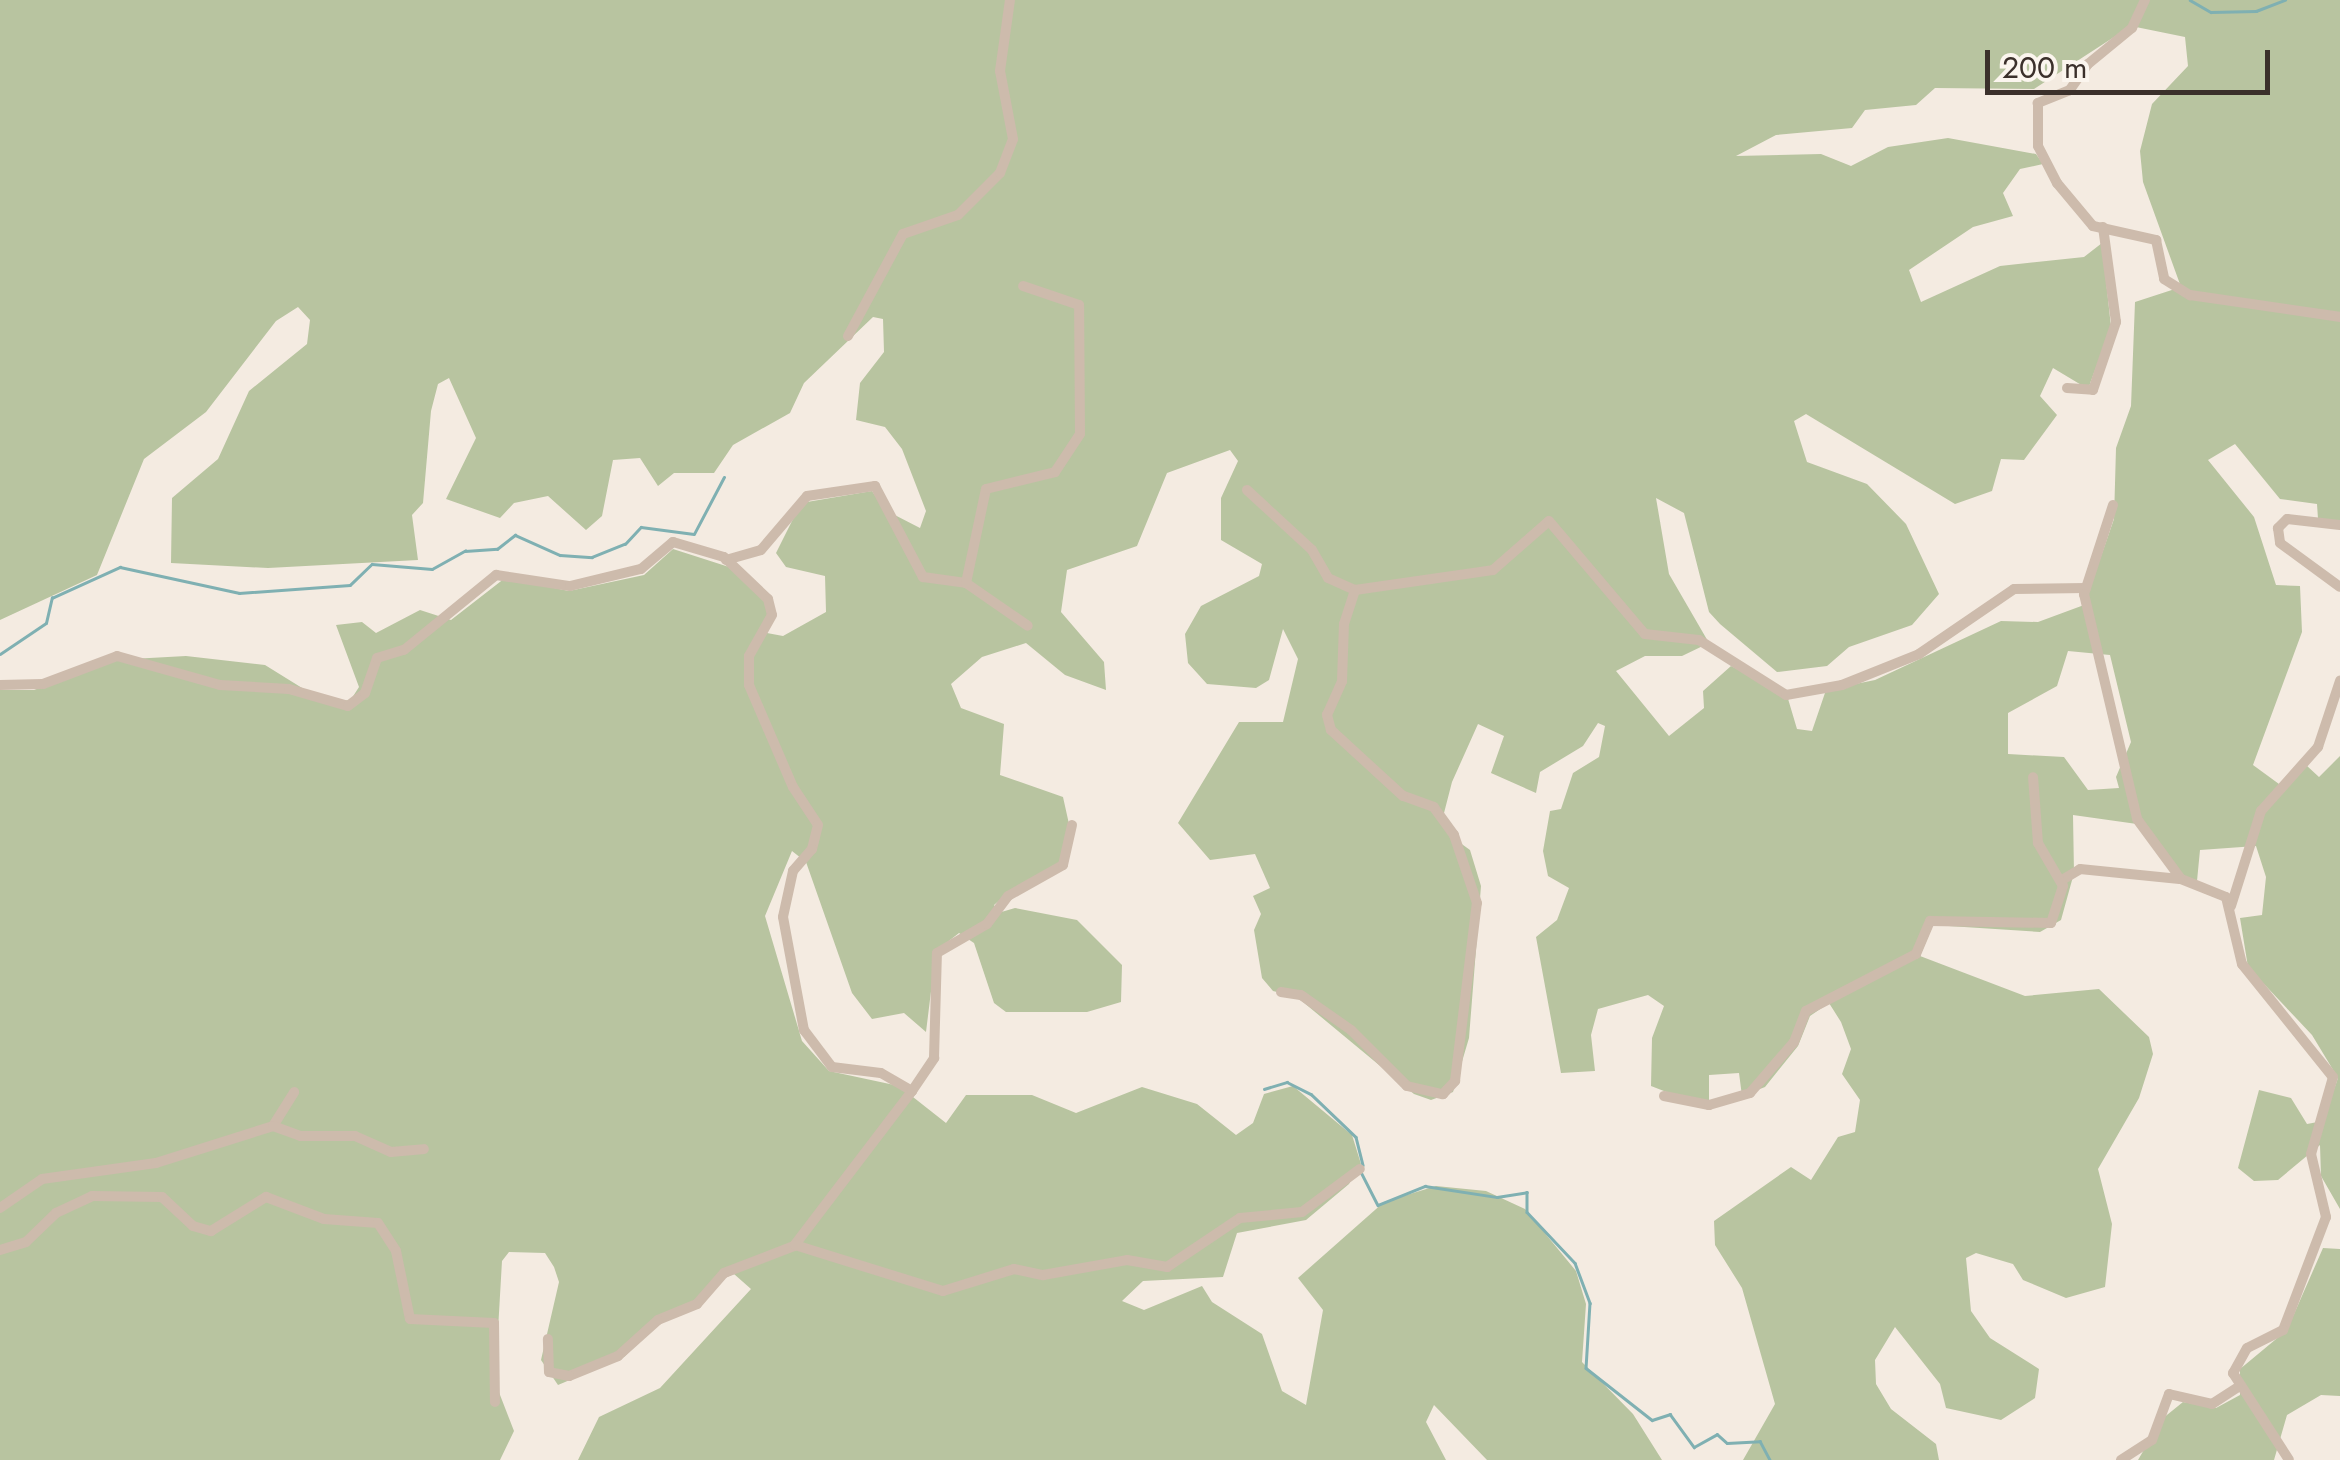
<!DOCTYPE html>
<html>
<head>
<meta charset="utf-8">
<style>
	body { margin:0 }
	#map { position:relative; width:2340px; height:1460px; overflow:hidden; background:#f4ebe1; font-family:Jost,sans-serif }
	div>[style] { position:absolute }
	.green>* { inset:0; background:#b8c4a0 }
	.stream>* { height:2.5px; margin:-1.25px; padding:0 1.25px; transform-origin:1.25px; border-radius:1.25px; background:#7fb0b2 }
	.minor>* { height:10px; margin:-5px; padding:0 5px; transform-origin:5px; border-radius:5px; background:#cdbbac }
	span { translate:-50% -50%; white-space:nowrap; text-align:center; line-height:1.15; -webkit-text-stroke:9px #fbf5ee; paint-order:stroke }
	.scale { position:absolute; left:1985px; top:50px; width:285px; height:45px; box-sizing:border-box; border:5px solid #3b302b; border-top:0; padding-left:12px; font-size:30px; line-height:35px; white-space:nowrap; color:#3b302b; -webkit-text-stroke:8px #fbf5ee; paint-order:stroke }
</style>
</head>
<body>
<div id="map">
	<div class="green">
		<i style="clip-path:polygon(evenodd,0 0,2340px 0,2340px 522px,2318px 519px,2317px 504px,2280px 499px,2235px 444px,2208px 460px,2254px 517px,2276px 585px,2300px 586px,2302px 632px,2253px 765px,2279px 784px,2306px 765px,2319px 777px,2340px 756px,2340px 1209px,2321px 1176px,2320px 1145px,2278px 1180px,2254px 1181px,2238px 1168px,2259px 1090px,2291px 1098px,2307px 1124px,2323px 1121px,2338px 1078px,2312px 1035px,2248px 967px,2240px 918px,2262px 915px,2266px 877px,2256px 846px,2200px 850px,2197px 881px,2186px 880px,2144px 825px,2073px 815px,2074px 873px,2061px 920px,2040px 932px,1933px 925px,1920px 956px,2025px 996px,2099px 989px,2149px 1037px,2153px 1054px,2139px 1098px,2098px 1169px,2112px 1224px,2105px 1287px,2066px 1298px,2023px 1280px,2013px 1264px,1976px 1253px,1966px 1258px,1971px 1311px,1990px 1338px,2039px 1369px,2035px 1398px,2001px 1420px,1946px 1408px,1940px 1384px,1895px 1327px,1875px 1360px,1876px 1384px,1891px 1409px,1936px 1444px,1939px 1460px,1743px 1460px,1775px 1404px,1742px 1288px,1715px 1245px,1714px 1221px,1791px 1167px,1811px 1180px,1838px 1137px,1855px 1132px,1860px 1100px,1842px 1074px,1851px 1049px,1841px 1022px,1829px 1003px,1810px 1016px,1798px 1046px,1765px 1087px,1742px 1096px,1739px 1073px,1709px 1075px,1709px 1101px,1682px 1098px,1651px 1086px,1652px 1038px,1664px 1006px,1648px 995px,1598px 1009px,1591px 1035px,1595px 1071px,1561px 1073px,1536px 937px,1557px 920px,1569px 888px,1548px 876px,1543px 851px,1550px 811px,1561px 809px,1573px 773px,1599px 757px,1605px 726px,1598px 723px,1583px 746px,1540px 772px,1536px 793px,1491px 773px,1504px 736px,1478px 724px,1452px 782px,1444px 813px,1452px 837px,1470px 850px,1481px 886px,1469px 1038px,1453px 1092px,1431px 1100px,1414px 1094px,1297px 997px,1273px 991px,1262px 978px,1254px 930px,1261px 914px,1253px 896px,1270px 888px,1255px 854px,1210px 860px,1178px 823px,1239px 722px,1283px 722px,1298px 659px,1283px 629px,1269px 680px,1256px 688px,1207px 684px,1188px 663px,1185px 634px,1201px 606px,1259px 576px,1262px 564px,1221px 540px,1221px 498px,1238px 461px,1230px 450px,1167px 473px,1137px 546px,1067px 570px,1061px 612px,1104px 662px,1106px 690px,1065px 675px,1026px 643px,982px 657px,951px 684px,961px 708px,1004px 724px,1000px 775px,1063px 797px,1069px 824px,1064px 860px,1008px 893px,994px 905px,998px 913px,1015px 908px,1077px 920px,1122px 965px,1121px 1002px,1087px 1012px,1006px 1012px,994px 1003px,974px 943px,959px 933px,936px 951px,926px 1032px,904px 1013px,872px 1019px,852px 993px,806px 862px,792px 851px,765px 916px,802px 1041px,829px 1071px,899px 1086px,946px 1123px,966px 1095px,1032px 1095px,1076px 1113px,1142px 1087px,1197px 1104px,1236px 1135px,1253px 1123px,1264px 1094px,1293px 1086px,1352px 1135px,1361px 1164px,1349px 1184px,1306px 1220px,1237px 1233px,1223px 1277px,1143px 1281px,1122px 1301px,1144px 1310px,1202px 1286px,1212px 1302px,1262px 1334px,1282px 1391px,1306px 1405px,1323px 1310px,1298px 1278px,1384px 1202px,1436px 1186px,1486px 1191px,1525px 1209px,1576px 1271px,1586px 1304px,1582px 1362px,1633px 1414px,1662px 1460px,1487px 1460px,1434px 1405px,1426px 1422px,1446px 1460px,578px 1460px,599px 1417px,660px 1388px,751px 1289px,734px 1274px,713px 1283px,700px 1305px,657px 1325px,624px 1357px,558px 1385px,541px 1360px,559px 1282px,554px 1267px,545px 1253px,509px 1252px,502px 1261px,495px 1382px,514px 1431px,500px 1460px,0 1460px,0 690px,34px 690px,113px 660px,186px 656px,265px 665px,315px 696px,350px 701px,359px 687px,336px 625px,362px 622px,376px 633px,420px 610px,451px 620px,505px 578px,569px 591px,644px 575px,673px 549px,729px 567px,767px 604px,767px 633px,783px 636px,826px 612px,825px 576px,786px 567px,776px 553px,801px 503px,872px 491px,885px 510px,920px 528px,926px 511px,902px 449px,885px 427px,856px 420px,860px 383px,884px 352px,883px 319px,873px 317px,804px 383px,790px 413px,733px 445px,714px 473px,674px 473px,658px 486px,640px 458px,613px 460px,602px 516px,586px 530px,548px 496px,514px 503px,500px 518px,446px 499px,476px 438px,449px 378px,438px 384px,431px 411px,423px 503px,412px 515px,418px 560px,268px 568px,171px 563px,172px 498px,218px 459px,249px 391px,307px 344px,310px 320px,298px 307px,276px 321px,206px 412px,144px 459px,97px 575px,0 620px,0 0,2131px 26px,2185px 37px,2188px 66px,2152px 104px,2140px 151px,2143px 182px,2181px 287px,2135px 302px,2131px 406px,2116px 448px,2114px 519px,2084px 605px,2038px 622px,2001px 621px,1875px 680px,1826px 690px,1812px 731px,1797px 729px,1786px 692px,1731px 666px,1703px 691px,1704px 708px,1669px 736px,1616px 671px,1645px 656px,1682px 656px,1709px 643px,1669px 574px,1656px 498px,1684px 513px,1709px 612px,1720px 624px,1777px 672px,1827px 666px,1849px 647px,1912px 625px,1939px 594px,1906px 524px,1867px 484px,1807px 462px,1794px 421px,1806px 414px,1955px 504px,1992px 491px,2001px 459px,2024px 460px,2057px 415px,2040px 396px,2053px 368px,2088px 389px,2111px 327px,2102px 243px,2084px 257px,2000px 266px,1921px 302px,1909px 270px,1973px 227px,2013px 216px,2003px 193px,2020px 169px,2043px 164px,2036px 154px,1948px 138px,1888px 147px,1851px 166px,1821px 154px,1736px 156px,1776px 135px,1852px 128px,1865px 110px,1916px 105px,1935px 88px,2034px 89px,2131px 26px,0 0,2068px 651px,2110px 655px,2131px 742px,2116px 777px,2119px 788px,2088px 790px,2064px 757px,2008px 754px,2008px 713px,2057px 686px,2068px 651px)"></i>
		<i style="clip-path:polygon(2323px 1248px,2340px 1249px,2340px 1396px,2321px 1395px,2287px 1415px,2274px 1460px,2138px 1460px,2162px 1419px,2183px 1402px,2216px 1408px,2240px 1395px,2240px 1369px,2287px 1330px)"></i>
	</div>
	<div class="stream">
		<i style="left:2190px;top:0;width:24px;rotate:30deg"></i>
		<i style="left:2211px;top:12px;width:45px;rotate:-1.3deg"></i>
		<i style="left:2256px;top:11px;width:31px;rotate:-21deg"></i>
		<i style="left:0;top:654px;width:55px;rotate:-34deg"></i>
		<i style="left:46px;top:623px;width:26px;rotate:-77deg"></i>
		<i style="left:52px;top:598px;width:75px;rotate:-24.5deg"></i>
		<i style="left:120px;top:567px;width:122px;rotate:12.3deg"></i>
		<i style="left:239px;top:593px;width:111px;rotate:-4.1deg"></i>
		<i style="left:350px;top:585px;width:30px;rotate:-44deg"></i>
		<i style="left:372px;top:564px;width:60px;rotate:4.8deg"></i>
		<i style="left:432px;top:569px;width:38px;rotate:-29deg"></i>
		<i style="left:465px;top:551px;width:32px;rotate:-4deg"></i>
		<i style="left:497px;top:549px;width:23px;rotate:-38deg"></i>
		<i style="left:515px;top:535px;width:49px;rotate:24deg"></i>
		<i style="left:560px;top:555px;width:32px;rotate:4deg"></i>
		<i style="left:592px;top:557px;width:35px;rotate:-22deg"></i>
		<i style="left:625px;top:544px;width:23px;rotate:-47deg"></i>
		<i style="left:641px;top:527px;width:53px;rotate:7.5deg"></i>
		<i style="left:694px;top:534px;width:64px;rotate:-62.2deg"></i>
		<i style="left:1264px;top:1089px;width:24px;rotate:-17deg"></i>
		<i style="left:1287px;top:1082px;width:27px;rotate:27deg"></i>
		<i style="left:1311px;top:1094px;width:62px;rotate:43.7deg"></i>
		<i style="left:1356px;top:1137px;width:29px;rotate:76deg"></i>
		<i style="left:1361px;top:1172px;width:37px;rotate:63deg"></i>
		<i style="left:1378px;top:1205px;width:51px;rotate:-22deg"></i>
		<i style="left:1425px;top:1186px;width:73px;rotate:8.7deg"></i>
		<i style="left:1497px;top:1197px;width:30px;rotate:-9deg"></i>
		<i style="left:1527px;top:1192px;width:20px;rotate:90deg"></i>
		<i style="left:1527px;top:1212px;width:70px;rotate:46.7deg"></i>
		<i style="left:1575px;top:1263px;width:43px;rotate:69.4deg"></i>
		<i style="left:1590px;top:1303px;width:65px;rotate:93.5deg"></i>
		<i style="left:1586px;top:1368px;width:84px;rotate:38.2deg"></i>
		<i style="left:1652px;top:1420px;width:19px;rotate:-18deg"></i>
		<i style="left:1670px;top:1414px;width:41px;rotate:54deg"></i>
		<i style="left:1694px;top:1447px;width:26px;rotate:-29deg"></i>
		<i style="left:1717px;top:1434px;width:13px;rotate:42deg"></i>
		<i style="left:1727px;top:1443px;width:33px;rotate:-3deg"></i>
		<i style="left:1760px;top:1441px;width:21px;rotate:62deg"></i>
	</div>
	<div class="minor">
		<i style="left:2145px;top:0;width:31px;rotate:115deg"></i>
		<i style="left:2132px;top:28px;width:57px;rotate:140.7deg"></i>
		<i style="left:2088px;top:64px;width:32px;rotate:125deg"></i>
		<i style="left:2070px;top:90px;width:35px;rotate:158deg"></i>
		<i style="left:2038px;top:103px;width:43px;rotate:90deg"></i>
		<i style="left:2038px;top:146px;width:42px;rotate:62.8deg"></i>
		<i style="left:2057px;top:183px;width:56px;rotate:50.1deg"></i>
		<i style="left:2093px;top:226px;width:65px;rotate:12.5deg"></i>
		<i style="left:2156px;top:240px;width:40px;rotate:78deg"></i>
		<i style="left:2164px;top:279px;width:31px;rotate:32deg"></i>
		<i style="left:2190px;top:295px;width:152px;rotate:8.3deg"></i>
		<i style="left:848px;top:336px;width:116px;rotate:-61.7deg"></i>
		<i style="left:903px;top:234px;width:58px;rotate:-19.1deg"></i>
		<i style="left:958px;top:215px;width:59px;rotate:-45deg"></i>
		<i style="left:1000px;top:173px;width:36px;rotate:-69deg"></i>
		<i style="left:1013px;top:139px;width:69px;rotate:-100.8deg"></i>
		<i style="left:1000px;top:71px;width:72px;rotate:-82deg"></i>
		<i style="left:2067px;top:388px;width:26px;rotate:4deg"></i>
		<i style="left:2093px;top:390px;width:72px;rotate:-71.3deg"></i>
		<i style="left:2116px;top:322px;width:96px;rotate:-97.8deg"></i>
		<i style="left:1247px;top:490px;width:88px;rotate:42.7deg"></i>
		<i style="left:1312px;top:550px;width:32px;rotate:60deg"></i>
		<i style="left:1328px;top:578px;width:30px;rotate:24deg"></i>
		<i style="left:1355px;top:590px;width:139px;rotate:-8.2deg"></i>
		<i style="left:1493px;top:570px;width:74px;rotate:-41.2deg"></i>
		<i style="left:1549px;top:521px;width:148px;rotate:49.7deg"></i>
		<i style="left:1645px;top:634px;width:54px;rotate:6.3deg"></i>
		<i style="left:1699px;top:640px;width:103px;rotate:32.3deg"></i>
		<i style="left:1786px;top:695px;width:57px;rotate:-10.1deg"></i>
		<i style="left:1842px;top:685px;width:83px;rotate:-21.9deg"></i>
		<i style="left:1919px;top:654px;width:115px;rotate:-34.4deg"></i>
		<i style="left:2014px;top:589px;width:72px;rotate:-0.8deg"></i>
		<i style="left:2113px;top:505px;width:94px;rotate:108deg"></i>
		<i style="left:2084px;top:594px;width:231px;rotate:76.7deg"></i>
		<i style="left:2137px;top:819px;width:74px;rotate:53.7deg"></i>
		<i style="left:2181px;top:879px;width:48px;rotate:21.8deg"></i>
		<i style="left:2226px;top:897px;width:69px;rotate:76.6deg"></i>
		<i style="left:2242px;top:964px;width:145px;rotate:51.2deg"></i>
		<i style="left:2333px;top:1077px;width:80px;rotate:105.9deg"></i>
		<i style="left:2311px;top:1154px;width:65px;rotate:76.6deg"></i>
		<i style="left:2326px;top:1217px;width:121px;rotate:110.8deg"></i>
		<i style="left:2283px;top:1330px;width:40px;rotate:153.4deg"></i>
		<i style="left:2247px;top:1348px;width:29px;rotate:119deg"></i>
		<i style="left:2233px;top:1373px;width:103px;rotate:57.2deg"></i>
		<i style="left:2340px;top:525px;width:53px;rotate:-173.5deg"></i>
		<i style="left:2287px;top:519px;width:13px;rotate:135deg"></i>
		<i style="left:2278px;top:528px;width:15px;rotate:82deg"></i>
		<i style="left:2280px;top:543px;width:74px;rotate:36.3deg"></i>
		<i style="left:726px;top:560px;width:36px;rotate:-16deg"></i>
		<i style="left:761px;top:550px;width:71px;rotate:-49.6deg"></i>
		<i style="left:807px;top:496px;width:69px;rotate:-8.4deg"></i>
		<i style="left:875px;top:486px;width:103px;rotate:62.2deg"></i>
		<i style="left:923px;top:577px;width:43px;rotate:7.9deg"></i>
		<i style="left:966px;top:583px;width:75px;rotate:34.7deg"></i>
		<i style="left:966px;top:583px;width:96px;rotate:-78deg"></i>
		<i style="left:986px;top:489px;width:71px;rotate:-13.8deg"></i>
		<i style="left:1055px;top:472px;width:45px;rotate:-56.7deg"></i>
		<i style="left:1080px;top:434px;width:129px;rotate:-90.4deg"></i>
		<i style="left:1079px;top:305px;width:59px;rotate:-161.3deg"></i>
		<i style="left:0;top:685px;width:43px;rotate:-1.3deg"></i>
		<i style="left:43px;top:684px;width:79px;rotate:-20.7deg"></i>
		<i style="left:117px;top:656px;width:107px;rotate:15.7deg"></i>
		<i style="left:220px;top:685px;width:69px;rotate:3.3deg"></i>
		<i style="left:289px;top:689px;width:61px;rotate:16.1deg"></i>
		<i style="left:348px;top:706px;width:21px;rotate:-37deg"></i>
		<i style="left:365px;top:693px;width:37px;rotate:-71deg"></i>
		<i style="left:377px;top:658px;width:28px;rotate:-17deg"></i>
		<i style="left:404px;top:650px;width:119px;rotate:-39.2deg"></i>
		<i style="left:496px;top:575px;width:75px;rotate:8.5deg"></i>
		<i style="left:570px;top:586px;width:73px;rotate:-13.5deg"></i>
		<i style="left:641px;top:569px;width:42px;rotate:-40.2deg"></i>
		<i style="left:673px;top:542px;width:53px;rotate:16.4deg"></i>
		<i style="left:724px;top:557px;width:61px;rotate:43.7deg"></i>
		<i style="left:768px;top:599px;width:16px;rotate:76deg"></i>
		<i style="left:772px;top:615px;width:47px;rotate:119.3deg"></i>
		<i style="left:749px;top:656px;width:29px;rotate:90deg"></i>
		<i style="left:749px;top:685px;width:111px;rotate:66.7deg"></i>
		<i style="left:793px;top:787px;width:45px;rotate:56.7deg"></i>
		<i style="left:818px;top:825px;width:25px;rotate:104deg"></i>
		<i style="left:812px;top:849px;width:29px;rotate:131deg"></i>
		<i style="left:793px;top:871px;width:47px;rotate:102.3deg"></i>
		<i style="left:783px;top:917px;width:115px;rotate:79.5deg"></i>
		<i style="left:804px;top:1030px;width:46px;rotate:52.9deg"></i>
		<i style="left:832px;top:1067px;width:49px;rotate:7deg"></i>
		<i style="left:881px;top:1073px;width:36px;rotate:30deg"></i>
		<i style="left:912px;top:1091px;width:195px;rotate:127.3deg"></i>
		<i style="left:794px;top:1246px;width:75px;rotate:158.9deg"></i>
		<i style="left:724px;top:1273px;width:41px;rotate:131.1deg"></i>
		<i style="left:697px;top:1304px;width:42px;rotate:157.7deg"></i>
		<i style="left:658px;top:1320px;width:54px;rotate:138deg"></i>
		<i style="left:618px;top:1356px;width:53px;rotate:157.8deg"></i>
		<i style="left:569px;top:1376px;width:20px;rotate:-169deg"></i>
		<i style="left:549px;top:1372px;width:33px;rotate:-92deg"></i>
		<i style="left:2062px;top:880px;width:21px;rotate:-31deg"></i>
		<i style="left:2080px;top:869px;width:100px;rotate:5.7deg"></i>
		<i style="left:2231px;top:906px;width:100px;rotate:-72.5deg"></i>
		<i style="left:2261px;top:811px;width:86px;rotate:-48.3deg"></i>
		<i style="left:2318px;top:747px;width:70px;rotate:-71.6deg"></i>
		<i style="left:1281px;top:992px;width:20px;rotate:9deg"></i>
		<i style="left:1301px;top:995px;width:61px;rotate:35deg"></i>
		<i style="left:1351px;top:1030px;width:79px;rotate:45deg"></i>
		<i style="left:1407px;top:1086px;width:37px;rotate:13deg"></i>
		<i style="left:1443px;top:1094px;width:18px;rotate:-47deg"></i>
		<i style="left:1455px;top:1081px;width:179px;rotate:-83deg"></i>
		<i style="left:1477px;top:903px;width:72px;rotate:-108.7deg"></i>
		<i style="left:1454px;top:835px;width:34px;rotate:-126deg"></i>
		<i style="left:1434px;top:807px;width:33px;rotate:-160deg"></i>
		<i style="left:1403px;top:796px;width:98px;rotate:-137.5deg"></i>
		<i style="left:1331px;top:730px;width:16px;rotate:-105deg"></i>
		<i style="left:1327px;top:715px;width:37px;rotate:-66deg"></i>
		<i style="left:1342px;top:681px;width:57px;rotate:-88deg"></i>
		<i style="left:1344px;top:624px;width:36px;rotate:-72deg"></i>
		<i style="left:912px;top:1091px;width:40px;rotate:-56deg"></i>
		<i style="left:934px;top:1058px;width:105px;rotate:-88.4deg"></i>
		<i style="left:937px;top:953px;width:58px;rotate:-30.1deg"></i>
		<i style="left:987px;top:924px;width:35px;rotate:-53deg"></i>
		<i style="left:1008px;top:896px;width:63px;rotate:-29.4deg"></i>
		<i style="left:1063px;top:865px;width:41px;rotate:-77.3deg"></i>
		<i style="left:1664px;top:1096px;width:46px;rotate:11.3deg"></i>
		<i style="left:1709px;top:1105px;width:43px;rotate:-16.3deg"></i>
		<i style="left:1750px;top:1093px;width:67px;rotate:-49.2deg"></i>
		<i style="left:1794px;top:1042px;width:33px;rotate:-69deg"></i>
		<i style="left:1806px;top:1011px;width:124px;rotate:-27.4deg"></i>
		<i style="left:1916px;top:954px;width:36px;rotate:-67deg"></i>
		<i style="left:1930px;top:921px;width:121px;rotate:0.9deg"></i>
		<i style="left:2051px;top:923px;width:39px;rotate:-72deg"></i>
		<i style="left:2063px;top:886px;width:50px;rotate:-120.2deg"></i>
		<i style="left:2038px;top:843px;width:66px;rotate:-94.3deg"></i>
		<i style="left:273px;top:1126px;width:40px;rotate:-58deg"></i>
		<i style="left:0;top:1208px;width:51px;rotate:-34.6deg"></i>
		<i style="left:42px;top:1179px;width:115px;rotate:-8deg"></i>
		<i style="left:156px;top:1163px;width:123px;rotate:-17.5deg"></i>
		<i style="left:273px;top:1126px;width:29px;rotate:20deg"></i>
		<i style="left:300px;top:1136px;width:55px"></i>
		<i style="left:355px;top:1136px;width:39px;rotate:24deg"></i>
		<i style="left:391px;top:1152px;width:33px;rotate:-5deg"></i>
		<i style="left:795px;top:1245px;width:155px;rotate:17.3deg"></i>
		<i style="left:943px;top:1291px;width:74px;rotate:-17.2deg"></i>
		<i style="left:1014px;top:1269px;width:30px;rotate:12deg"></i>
		<i style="left:1043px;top:1275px;width:85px;rotate:-10.1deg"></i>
		<i style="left:1127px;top:1260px;width:41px;rotate:9.9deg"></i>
		<i style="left:1167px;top:1267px;width:88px;rotate:-33.9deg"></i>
		<i style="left:1240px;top:1218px;width:62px;rotate:-5.5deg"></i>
		<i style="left:1302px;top:1212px;width:72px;rotate:-36.6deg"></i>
		<i style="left:0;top:1250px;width:27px;rotate:-17deg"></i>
		<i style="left:26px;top:1242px;width:42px;rotate:-44deg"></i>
		<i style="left:56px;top:1213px;width:40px;rotate:-25deg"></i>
		<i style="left:92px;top:1196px;width:70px;rotate:0.8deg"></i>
		<i style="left:162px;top:1197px;width:42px;rotate:43.1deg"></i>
		<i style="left:193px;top:1226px;width:19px;rotate:16deg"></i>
		<i style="left:211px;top:1231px;width:65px;rotate:-31.7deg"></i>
		<i style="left:266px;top:1197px;width:62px;rotate:20.8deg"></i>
		<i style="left:324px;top:1219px;width:54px;rotate:4.2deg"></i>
		<i style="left:378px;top:1223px;width:33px;rotate:57deg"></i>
		<i style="left:396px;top:1251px;width:69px;rotate:78.4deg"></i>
		<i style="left:410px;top:1319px;width:84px;rotate:2.7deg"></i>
		<i style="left:494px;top:1323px;width:79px;rotate:89.3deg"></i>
		<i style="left:2121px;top:1460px;width:37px;rotate:-33deg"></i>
		<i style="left:2152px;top:1440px;width:49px;rotate:-69.7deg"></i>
		<i style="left:2169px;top:1394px;width:44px;rotate:13.1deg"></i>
		<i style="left:2212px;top:1404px;width:31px;rotate:-33deg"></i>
	</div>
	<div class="scale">200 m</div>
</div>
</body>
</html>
